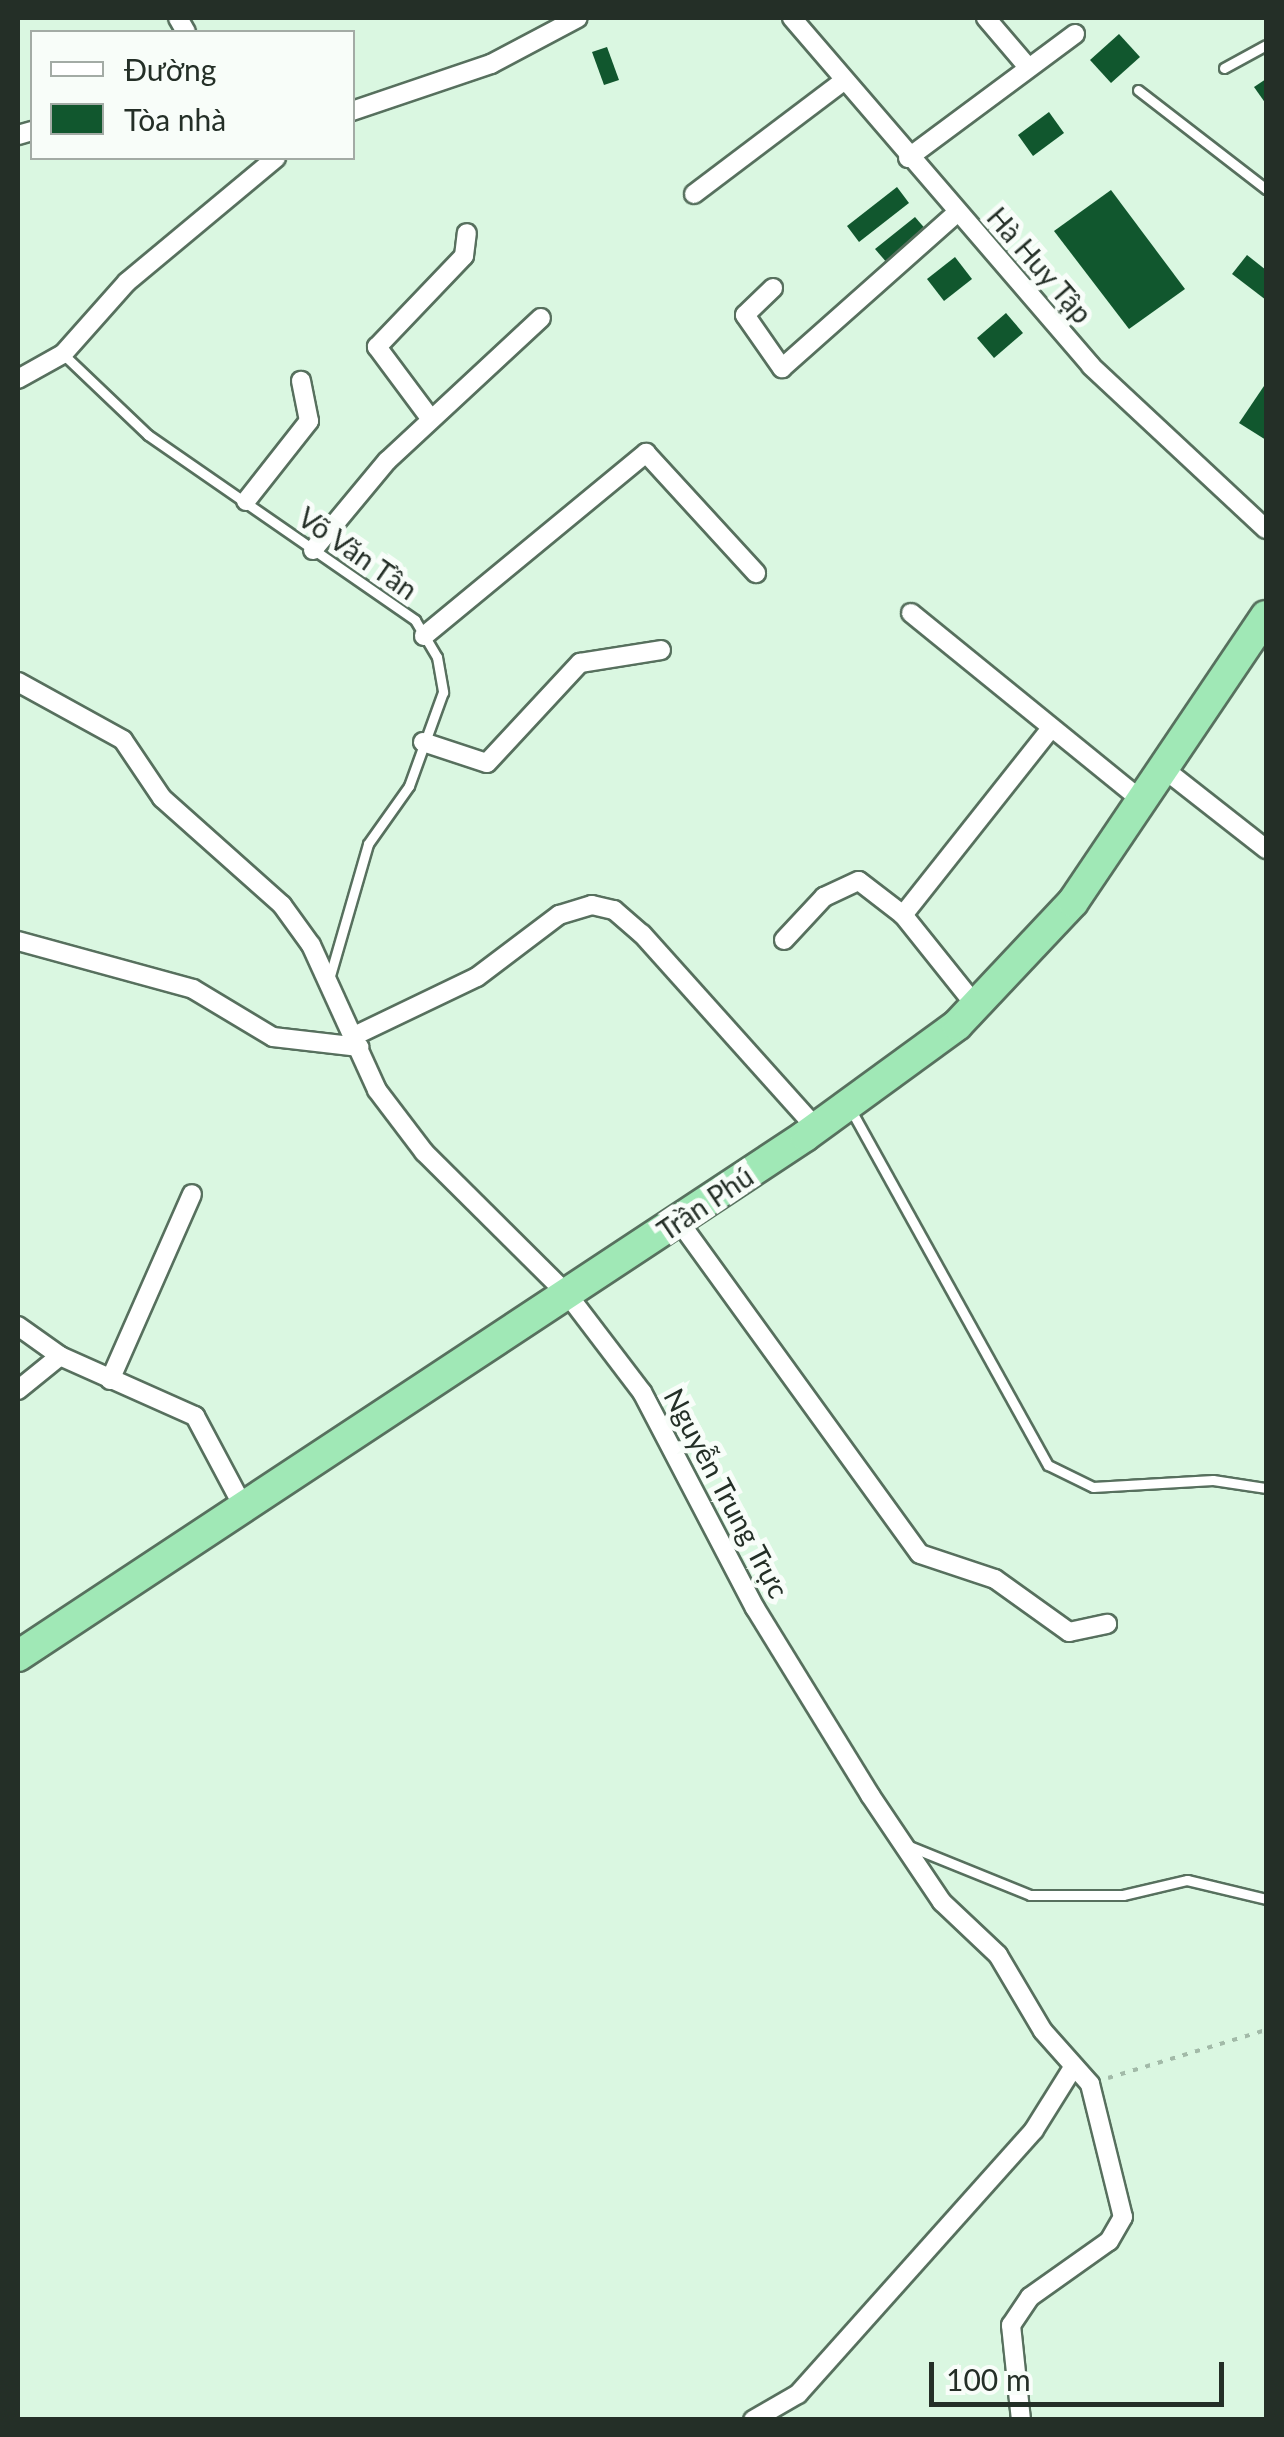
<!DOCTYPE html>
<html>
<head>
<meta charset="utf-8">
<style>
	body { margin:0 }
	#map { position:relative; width:1284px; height:2437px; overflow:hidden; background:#daf7e1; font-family:Lato,sans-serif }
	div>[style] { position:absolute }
	.building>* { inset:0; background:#11572e }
	.path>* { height:4px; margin-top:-2px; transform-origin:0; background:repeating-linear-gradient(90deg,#a2baa8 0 5px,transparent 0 13px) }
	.roads { filter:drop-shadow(2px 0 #57705e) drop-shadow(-2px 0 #57705e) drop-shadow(0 2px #57705e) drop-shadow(0 -2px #57705e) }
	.service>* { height:9px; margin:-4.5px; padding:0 4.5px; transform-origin:4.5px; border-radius:4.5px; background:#fff }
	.minor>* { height:18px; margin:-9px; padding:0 9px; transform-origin:9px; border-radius:9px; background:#fff }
	.trunk>* { height:30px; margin:-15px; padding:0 15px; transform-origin:15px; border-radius:15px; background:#a0e8b6 }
	span { translate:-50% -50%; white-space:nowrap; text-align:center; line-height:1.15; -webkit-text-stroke:10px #f8fdf9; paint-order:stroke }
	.street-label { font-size:28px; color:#242f27 }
	.frame { position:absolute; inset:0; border:20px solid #242f27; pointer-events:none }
	.legend { position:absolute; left:30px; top:30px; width:325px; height:130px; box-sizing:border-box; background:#f8fdf9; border:2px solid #a3aba5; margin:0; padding:12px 18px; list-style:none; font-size:30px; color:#242f27 }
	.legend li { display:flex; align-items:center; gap:20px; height:50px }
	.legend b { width:50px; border:2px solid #a3aba5 }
	.scale { position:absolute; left:929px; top:2362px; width:295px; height:45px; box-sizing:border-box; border:5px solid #242f27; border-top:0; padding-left:12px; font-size:30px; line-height:35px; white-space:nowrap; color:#242f27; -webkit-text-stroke:8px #f8fdf9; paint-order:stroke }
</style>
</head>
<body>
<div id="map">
	<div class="building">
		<i style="clip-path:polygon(1119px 34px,1140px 57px,1111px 83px,1090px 60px)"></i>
		<i style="clip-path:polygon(607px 47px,619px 80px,604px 85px,592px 52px)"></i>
		<i style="clip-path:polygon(1266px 79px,1266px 104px,1254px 87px)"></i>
		<i style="clip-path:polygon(1049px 112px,1064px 133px,1033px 156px,1018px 135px)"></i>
		<i style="clip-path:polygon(897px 187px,909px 203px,859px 242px,847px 226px)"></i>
		<i style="clip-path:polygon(1111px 190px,1185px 289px,1129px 329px,1054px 231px)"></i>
		<i style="clip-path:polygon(915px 217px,928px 232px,888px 264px,875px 249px)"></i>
		<i style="clip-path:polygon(1247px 255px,1266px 270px,1266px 300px,1232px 274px)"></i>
		<i style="clip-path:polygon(955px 257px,972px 279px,944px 301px,927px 279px)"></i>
		<i style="clip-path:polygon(1006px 313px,1023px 333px,994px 358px,977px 338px)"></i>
		<i style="clip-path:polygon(1266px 383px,1266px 440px,1239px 423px)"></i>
	</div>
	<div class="path">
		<i style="left:1108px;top:2078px;width:165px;rotate:-16.9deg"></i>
	</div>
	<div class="roads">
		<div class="service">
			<i style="left:1224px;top:68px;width:48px;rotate:-28.7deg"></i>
			<i style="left:1138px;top:90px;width:162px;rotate:37.7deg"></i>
			<i style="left:63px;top:354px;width:117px;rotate:43.6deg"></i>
			<i style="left:148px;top:435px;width:325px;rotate:34.7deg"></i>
			<i style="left:415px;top:620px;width:43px;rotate:59.3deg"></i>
			<i style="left:437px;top:657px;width:36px;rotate:80deg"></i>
			<i style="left:443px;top:692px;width:100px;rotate:109.9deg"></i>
			<i style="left:409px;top:786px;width:71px;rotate:125.3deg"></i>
			<i style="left:368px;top:844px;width:141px;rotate:106.1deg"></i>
			<i style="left:851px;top:1110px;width:406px;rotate:61deg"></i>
			<i style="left:1048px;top:1465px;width:50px;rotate:26.1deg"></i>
			<i style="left:1093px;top:1487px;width:120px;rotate:-3.3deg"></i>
			<i style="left:1213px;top:1480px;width:54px;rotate:8.6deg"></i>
			<i style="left:909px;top:1846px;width:131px;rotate:22deg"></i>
			<i style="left:1030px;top:1895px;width:93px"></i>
			<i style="left:1123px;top:1895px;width:66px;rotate:-13.2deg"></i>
			<i style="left:1187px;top:1880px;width:81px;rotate:13.5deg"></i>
		</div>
		<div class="minor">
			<i style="left:178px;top:18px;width:16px;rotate:60deg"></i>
			<i style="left:792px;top:18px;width:459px;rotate:49.3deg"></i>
			<i style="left:1091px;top:366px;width:239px;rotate:43deg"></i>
			<i style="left:986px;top:18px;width:63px;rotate:49.5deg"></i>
			<i style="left:352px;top:111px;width:147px;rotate:-18.7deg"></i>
			<i style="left:491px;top:64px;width:98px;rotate:-27.9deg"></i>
			<i style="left:18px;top:135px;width:15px;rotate:-16deg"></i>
			<i style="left:908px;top:158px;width:208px;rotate:-36.6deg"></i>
			<i style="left:694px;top:194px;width:184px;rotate:-37.1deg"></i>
			<i style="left:773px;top:288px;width:39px;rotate:136deg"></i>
			<i style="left:745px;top:315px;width:65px;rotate:55.1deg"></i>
			<i style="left:782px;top:368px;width:235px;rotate:-41.6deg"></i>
			<i style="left:18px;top:379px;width:51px;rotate:-29.1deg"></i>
			<i style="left:63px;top:354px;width:96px;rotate:-48.4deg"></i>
			<i style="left:127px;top:282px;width:194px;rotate:-39.8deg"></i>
			<i style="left:430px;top:418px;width:89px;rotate:-126.7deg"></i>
			<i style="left:377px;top:347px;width:126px;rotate:-46.3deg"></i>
			<i style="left:464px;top:256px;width:23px;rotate:-83deg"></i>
			<i style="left:246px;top:501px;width:102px;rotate:-51.8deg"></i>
			<i style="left:309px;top:421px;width:41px;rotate:-101.3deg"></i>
			<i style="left:313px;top:550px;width:116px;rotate:-50.3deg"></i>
			<i style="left:387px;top:461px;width:210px;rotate:-42.9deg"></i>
			<i style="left:911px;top:613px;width:298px;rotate:39.1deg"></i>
			<i style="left:424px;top:636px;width:288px;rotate:-39.5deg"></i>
			<i style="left:646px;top:453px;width:163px;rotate:47.5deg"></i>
			<i style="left:18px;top:682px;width:120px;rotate:28.9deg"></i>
			<i style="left:123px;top:740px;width:70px;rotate:56.1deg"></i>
			<i style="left:162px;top:798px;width:161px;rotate:41.7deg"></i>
			<i style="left:282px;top:905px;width:49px;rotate:54.1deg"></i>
			<i style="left:311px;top:945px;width:159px;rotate:65.5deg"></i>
			<i style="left:377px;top:1090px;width:78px;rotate:52.8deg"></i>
			<i style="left:424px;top:1152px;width:203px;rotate:44.8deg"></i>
			<i style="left:568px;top:1295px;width:122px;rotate:52.7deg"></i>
			<i style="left:642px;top:1392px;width:244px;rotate:62.4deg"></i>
			<i style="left:755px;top:1608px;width:220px;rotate:58.4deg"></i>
			<i style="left:870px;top:1795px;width:129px;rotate:56.1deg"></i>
			<i style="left:942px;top:1902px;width:77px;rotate:43.4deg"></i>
			<i style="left:998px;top:1955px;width:88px;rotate:59.4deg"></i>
			<i style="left:1043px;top:2031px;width:71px;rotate:48.4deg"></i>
			<i style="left:1090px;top:2084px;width:137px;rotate:76.1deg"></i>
			<i style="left:1123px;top:2217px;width:28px;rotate:120deg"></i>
			<i style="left:1109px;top:2241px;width:97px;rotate:144.7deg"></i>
			<i style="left:1030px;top:2297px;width:34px;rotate:124deg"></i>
			<i style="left:1011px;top:2325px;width:96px;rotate:84deg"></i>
			<i style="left:423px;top:742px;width:67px;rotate:18.2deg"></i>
			<i style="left:487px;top:763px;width:137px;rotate:-47.1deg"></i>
			<i style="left:580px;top:663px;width:82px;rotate:-9.1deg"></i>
			<i style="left:1164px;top:769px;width:130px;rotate:38.1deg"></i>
			<i style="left:784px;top:940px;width:59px;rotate:-47.1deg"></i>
			<i style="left:824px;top:897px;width:38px;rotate:-25deg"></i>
			<i style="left:859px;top:881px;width:56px;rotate:37.7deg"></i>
			<i style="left:18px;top:941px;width:181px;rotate:15.3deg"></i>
			<i style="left:193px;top:989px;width:93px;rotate:31deg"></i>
			<i style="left:273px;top:1037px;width:87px;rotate:6.6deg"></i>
			<i style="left:976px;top:1006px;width:117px;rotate:-128.7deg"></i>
			<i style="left:903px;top:915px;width:235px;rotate:-51.6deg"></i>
			<i style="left:354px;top:1036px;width:136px;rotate:-25.6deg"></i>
			<i style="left:477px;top:977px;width:103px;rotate:-37.1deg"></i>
			<i style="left:559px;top:915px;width:34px;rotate:-17deg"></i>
			<i style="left:592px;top:905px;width:23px;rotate:13deg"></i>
			<i style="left:614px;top:910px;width:37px;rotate:41deg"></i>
			<i style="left:642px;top:934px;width:261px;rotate:48.1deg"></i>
			<i style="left:678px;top:1220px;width:412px;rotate:54.1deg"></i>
			<i style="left:920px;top:1554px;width:79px;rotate:18.4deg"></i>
			<i style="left:995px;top:1579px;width:91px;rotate:35.6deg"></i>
			<i style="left:1069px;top:1632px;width:39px;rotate:-12deg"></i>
			<i style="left:18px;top:1326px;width:52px;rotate:35.5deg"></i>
			<i style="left:60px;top:1356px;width:148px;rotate:24deg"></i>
			<i style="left:195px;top:1416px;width:106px;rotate:62deg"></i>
			<i style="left:110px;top:1380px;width:203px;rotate:-66.2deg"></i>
			<i style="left:18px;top:1390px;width:54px;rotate:-39deg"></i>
			<i style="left:753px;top:2420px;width:52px;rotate:-30deg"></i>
			<i style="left:798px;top:2394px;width:354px;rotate:-48.2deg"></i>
			<i style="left:1034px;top:2130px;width:75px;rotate:-58deg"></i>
		</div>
		<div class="trunk">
			<i style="left:18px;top:1656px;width:943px;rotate:-33.45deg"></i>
			<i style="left:805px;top:1136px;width:188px;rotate:-36.1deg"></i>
			<i style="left:957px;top:1025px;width:169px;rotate:-46.7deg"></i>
			<i style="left:1073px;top:902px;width:345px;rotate:-56deg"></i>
		</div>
	</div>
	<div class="street-label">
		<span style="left:1040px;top:265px;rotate:49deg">Hà Huy Tập</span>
		<span style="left:358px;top:553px;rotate:35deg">Võ Văn Tần</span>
		<span style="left:705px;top:1203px;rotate:-34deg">Trần Phú</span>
		<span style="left:727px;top:1493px;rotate:62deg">Nguyễn Trung Trực</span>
	</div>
	<div class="frame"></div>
	<ul class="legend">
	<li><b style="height:12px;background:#fff"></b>Đường</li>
	<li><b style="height:28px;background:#11572e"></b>Tòa nhà</li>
	</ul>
	<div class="scale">100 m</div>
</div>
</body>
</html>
